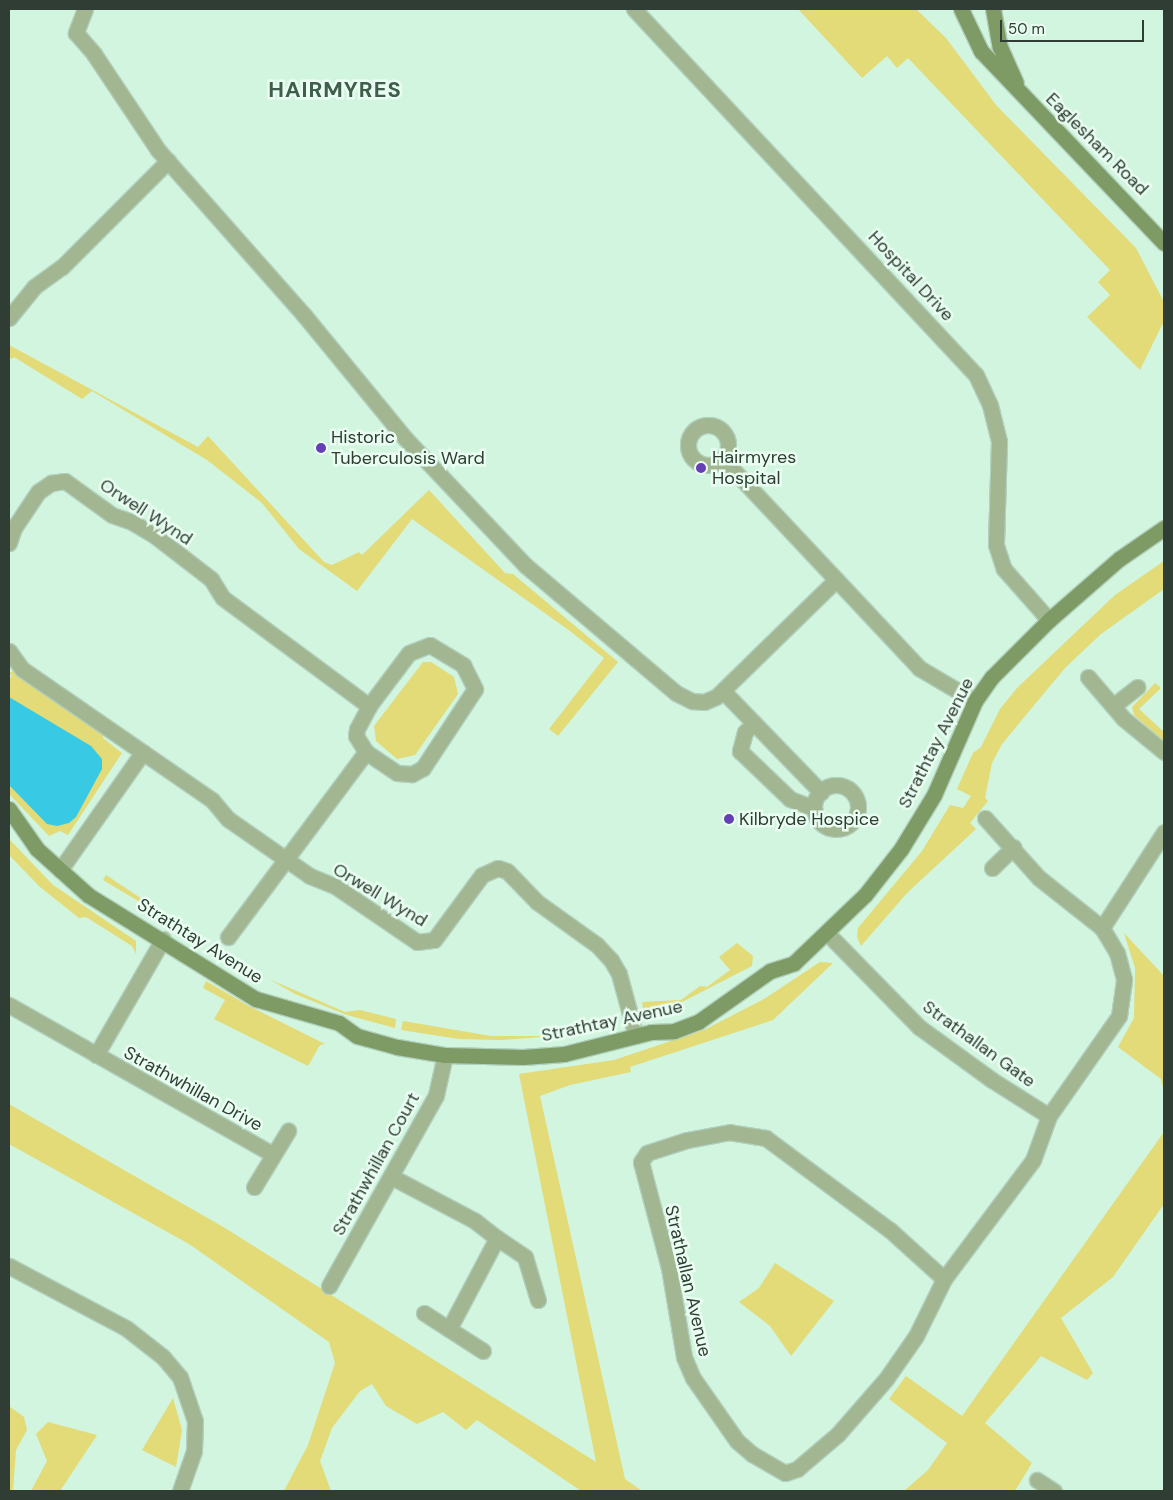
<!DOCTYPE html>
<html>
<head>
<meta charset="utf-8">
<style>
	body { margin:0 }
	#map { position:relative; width:1173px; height:1500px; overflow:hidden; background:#d1f5df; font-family:"DM Sans",sans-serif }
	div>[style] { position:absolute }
	.green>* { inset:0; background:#e3da78 }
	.water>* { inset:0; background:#38cae4 }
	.roads { filter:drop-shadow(1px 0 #b1d0bd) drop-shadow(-1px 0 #b1d0bd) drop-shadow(0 1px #b1d0bd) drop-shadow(0 -1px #b1d0bd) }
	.street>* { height:15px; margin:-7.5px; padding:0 7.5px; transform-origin:7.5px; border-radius:7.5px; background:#a2b692 }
	.street>.ring { margin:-7.5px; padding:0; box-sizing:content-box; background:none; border:15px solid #a2b692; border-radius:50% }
	.secondary>* { height:15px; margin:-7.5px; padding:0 7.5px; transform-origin:7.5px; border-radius:7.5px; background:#7e9b65 }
	.dots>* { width:14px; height:14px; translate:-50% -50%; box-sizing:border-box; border:2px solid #e9fef1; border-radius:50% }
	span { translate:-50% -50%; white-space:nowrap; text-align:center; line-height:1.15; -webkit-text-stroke:5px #e9fef1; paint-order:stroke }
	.street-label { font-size:18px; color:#2f3d35 }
	.poi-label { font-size:18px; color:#2f3d35 }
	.left { translate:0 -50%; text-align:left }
	.district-label { font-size:22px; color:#3f5e4c; font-weight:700; letter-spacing:1px }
	.frame { position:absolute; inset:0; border:10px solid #2f3d35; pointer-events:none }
	.scale { position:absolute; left:1000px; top:20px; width:144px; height:22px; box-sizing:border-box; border:2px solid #2f3d35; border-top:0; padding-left:6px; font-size:15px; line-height:18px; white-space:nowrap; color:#2f3d35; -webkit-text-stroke:4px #e9fef1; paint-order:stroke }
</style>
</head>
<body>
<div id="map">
	<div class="green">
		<i style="clip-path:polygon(798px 9px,916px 9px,946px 38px,996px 105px,1136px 248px,1164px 302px,1164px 321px,1140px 370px,1087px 317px,1110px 295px,1098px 282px,1110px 270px,908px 58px,897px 68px,887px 56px,862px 78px)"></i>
		<i style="clip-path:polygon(9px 345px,198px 447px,208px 436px,324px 562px,332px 565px,359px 552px,362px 555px,429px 490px,505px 573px,513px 574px,618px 662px,558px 736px,549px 729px,604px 658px,570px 631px,412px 519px,357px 591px,299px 549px,262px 503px,207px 460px,92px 391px,82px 399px,14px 357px,12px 359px,9px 357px)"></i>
		<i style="clip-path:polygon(1164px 561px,1164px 589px,1101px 634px,1065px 668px,1002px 744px,992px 763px,985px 798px,988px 801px,970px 823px,976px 829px,907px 893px,861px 946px,857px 937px,858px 928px,922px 851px,950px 805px,963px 808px,971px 796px,957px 789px,973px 753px,981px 747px,1000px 709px,1017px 688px,1115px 595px)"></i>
		<i style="clip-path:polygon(423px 662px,431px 662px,454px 677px,458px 694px,415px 755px,397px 759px,376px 741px,374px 726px)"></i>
		<i style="clip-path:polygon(15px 670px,103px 732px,103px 738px,122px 753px,68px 835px,60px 831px,49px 836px,9px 794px,9px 679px,12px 676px,9px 673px)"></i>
		<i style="clip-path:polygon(1155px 683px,1161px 688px,1139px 709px,1164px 732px,1164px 742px,1134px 715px,1132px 707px)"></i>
		<i style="clip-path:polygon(9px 839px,53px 885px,136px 941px,136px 954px,132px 946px,86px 917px,79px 918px,40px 887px,9px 855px)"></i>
		<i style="clip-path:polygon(106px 875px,169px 917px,190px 932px,103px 880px)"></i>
		<i style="clip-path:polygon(1124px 933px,1164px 976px,1164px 1091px,1161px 1079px,1118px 1047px,1134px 1018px,1135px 968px)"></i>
		<i style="clip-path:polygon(737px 943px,753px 956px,752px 966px,682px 1002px,654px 1012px,647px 1012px,643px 1008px,642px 1002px,681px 1000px,700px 986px,707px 987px,730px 970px,719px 957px)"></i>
		<i style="clip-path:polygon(820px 962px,833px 963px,773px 1020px,630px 1067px,631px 1072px,570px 1085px,540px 1096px,625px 1479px,642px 1491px,581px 1491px,477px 1420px,466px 1430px,443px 1412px,417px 1424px,386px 1406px,372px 1384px,360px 1391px,332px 1428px,320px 1461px,331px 1491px,284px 1491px,308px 1445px,335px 1363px,329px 1342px,189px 1244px,9px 1144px,9px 1104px,225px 1228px,596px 1462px,519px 1074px,614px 1060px,704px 1030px,764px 999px)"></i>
		<i style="clip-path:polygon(269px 979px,345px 1012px,360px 1010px,396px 1019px,395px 1028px,347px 1015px,295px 994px)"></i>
		<i style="clip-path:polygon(206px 981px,247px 1005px,325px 1044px,320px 1045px,308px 1066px,214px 1019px,225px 1000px,203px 988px)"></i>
		<i style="clip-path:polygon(403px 1021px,491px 1036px,555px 1036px,500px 1040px,459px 1039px,401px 1030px)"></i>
		<i style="clip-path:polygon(1164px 1132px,1164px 1204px,1113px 1277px,1061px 1318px,1093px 1373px,1087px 1380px,1041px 1356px,985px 1423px,1032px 1463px,1015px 1491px,904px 1491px,928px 1470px,947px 1443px,889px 1399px,906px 1376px,962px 1416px)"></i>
		<i style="clip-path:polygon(775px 1263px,834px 1301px,791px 1356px,770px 1326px,739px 1302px,759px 1288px)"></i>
		<i style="clip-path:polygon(173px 1398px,182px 1430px,176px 1467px,142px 1450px)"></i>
		<i style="clip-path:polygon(9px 1406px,24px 1417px,27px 1430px,16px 1450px,13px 1491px,9px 1491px)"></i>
		<i style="clip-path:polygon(48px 1422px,97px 1435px,60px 1491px,31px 1491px,47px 1461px,36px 1434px)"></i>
	</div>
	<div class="water">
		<i style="clip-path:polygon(9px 697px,91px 746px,102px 759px,102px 769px,76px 817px,69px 823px,57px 826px,47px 824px,9px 785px)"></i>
	</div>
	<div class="roads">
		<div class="street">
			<i style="left:85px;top:9px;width:26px;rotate:111deg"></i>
			<i style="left:76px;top:33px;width:28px;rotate:49deg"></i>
			<i style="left:94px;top:54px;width:115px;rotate:56.3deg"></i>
			<i style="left:158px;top:150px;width:220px;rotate:48.5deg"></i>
			<i style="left:304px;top:315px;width:159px;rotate:50.6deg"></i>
			<i style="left:405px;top:438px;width:175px;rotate:46.6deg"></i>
			<i style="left:525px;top:565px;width:198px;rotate:40.3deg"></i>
			<i style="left:676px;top:693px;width:18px;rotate:27deg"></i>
			<i style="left:692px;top:701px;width:12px;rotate:5deg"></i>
			<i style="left:704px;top:702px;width:13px;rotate:-23deg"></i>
			<i style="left:716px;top:697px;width:168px;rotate:-44.3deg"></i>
			<i style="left:634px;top:9px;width:501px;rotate:46.94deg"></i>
			<i style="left:976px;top:375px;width:33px;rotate:65deg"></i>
			<i style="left:990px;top:405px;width:38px;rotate:76deg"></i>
			<i style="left:999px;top:442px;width:103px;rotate:91.7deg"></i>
			<i style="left:996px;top:545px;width:25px;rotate:72deg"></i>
			<i style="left:1004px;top:569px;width:68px;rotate:48.6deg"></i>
			<i style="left:9px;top:318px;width:40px;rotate:-51deg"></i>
			<i style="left:34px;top:287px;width:34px;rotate:-36deg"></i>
			<i style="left:62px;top:267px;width:150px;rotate:-45deg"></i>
			<i class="ring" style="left:688px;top:425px;width:25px;height:25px"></i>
			<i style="left:723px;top:459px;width:287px;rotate:46.8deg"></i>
			<i style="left:919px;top:668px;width:65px;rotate:30.5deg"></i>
			<i style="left:9px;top:543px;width:16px;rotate:-72deg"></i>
			<i style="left:14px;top:528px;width:43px;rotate:-56.3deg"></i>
			<i style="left:38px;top:492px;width:16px;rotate:-35deg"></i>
			<i style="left:51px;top:483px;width:14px;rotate:-8deg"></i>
			<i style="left:65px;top:481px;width:58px;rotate:35.9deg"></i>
			<i style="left:112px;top:515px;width:21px;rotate:19deg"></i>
			<i style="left:132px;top:522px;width:26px;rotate:31deg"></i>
			<i style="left:154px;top:535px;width:72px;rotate:37.7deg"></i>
			<i style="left:211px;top:579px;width:22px;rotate:58deg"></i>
			<i style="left:223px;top:598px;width:182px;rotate:36.5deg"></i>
			<i style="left:430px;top:645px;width:39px;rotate:31deg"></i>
			<i style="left:463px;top:665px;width:27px;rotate:63deg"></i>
			<i style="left:475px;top:689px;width:95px;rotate:123.4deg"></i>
			<i style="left:423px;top:768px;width:13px;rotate:151deg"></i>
			<i style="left:412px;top:774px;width:15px;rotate:-176deg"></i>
			<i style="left:397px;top:773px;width:37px;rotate:-146deg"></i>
			<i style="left:366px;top:752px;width:19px;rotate:-122deg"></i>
			<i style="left:356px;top:736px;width:7px;rotate:-82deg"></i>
			<i style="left:357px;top:729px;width:26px;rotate:-62deg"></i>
			<i style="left:369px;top:706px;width:66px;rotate:-53deg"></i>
			<i style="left:409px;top:653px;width:22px;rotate:-21deg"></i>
			<i style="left:9px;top:651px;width:22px;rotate:54deg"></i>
			<i style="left:22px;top:669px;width:231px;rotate:34.6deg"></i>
			<i style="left:212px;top:800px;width:25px;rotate:50deg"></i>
			<i style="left:228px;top:819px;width:100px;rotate:34.8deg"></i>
			<i style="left:310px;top:876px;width:27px;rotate:22deg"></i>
			<i style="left:335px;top:886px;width:99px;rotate:34.3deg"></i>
			<i style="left:417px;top:942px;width:17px;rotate:-7deg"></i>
			<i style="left:434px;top:940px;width:81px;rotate:-53.6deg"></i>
			<i style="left:482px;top:875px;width:17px;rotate:-24deg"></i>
			<i style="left:498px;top:868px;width:9px;rotate:18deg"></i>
			<i style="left:507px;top:871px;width:43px;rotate:45.9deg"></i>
			<i style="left:537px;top:902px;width:74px;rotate:35.6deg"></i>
			<i style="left:597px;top:945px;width:21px;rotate:47deg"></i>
			<i style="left:611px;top:960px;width:16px;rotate:60deg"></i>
			<i style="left:619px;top:974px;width:64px;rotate:74.7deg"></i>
			<i style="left:1088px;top:677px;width:55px;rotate:49.4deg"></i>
			<i style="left:1124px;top:719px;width:52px;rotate:39.5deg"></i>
			<i style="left:723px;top:691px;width:141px;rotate:45.9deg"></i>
			<i style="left:1113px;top:706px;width:31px;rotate:-38deg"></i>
			<i style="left:754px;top:723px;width:13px;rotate:135deg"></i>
			<i style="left:745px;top:732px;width:20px;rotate:105deg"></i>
			<i style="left:740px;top:751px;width:69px;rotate:43.8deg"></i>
			<i style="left:790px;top:799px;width:26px;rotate:21deg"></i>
			<i class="ring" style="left:814px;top:785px;width:29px;height:29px"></i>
			<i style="left:985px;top:818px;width:81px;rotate:48deg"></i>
			<i style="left:1039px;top:878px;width:80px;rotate:38.4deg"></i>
			<i style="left:992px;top:868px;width:30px;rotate:-44deg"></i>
			<i style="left:60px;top:870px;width:144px;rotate:-54.9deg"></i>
			<i style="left:828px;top:934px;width:130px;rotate:45.6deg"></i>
			<i style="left:919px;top:1027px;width:90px;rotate:36deg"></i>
			<i style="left:992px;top:1080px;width:67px;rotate:32.3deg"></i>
			<i style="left:228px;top:937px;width:231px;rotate:-53.3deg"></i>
			<i style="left:9px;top:1005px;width:302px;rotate:29.5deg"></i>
			<i style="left:96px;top:1055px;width:134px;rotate:-60deg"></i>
			<i style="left:392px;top:1177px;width:94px;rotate:27.9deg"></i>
			<i style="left:475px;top:1221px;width:28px;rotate:38deg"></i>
			<i style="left:497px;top:1238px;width:103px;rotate:117.8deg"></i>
			<i style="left:254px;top:1187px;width:66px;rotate:-58.7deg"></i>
			<i style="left:497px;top:1238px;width:34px;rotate:34deg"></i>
			<i style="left:525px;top:1257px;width:45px;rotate:73.2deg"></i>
			<i style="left:9px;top:1266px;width:132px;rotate:27.9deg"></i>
			<i style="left:126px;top:1328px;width:47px;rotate:38.1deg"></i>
			<i style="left:163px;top:1357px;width:26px;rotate:50deg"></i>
			<i style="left:180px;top:1377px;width:46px;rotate:71.2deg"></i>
			<i style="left:195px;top:1421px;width:30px;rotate:92deg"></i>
			<i style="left:194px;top:1451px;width:42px;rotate:109.3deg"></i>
			<i style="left:944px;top:1279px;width:72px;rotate:-137.8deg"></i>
			<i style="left:891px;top:1231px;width:156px;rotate:-143.4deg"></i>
			<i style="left:766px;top:1138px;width:36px;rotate:-171deg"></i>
			<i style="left:730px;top:1132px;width:44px;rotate:169.5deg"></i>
			<i style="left:687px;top:1140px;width:42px;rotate:162deg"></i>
			<i style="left:647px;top:1153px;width:11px;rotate:124deg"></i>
			<i style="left:641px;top:1162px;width:110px;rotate:75.2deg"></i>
			<i style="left:669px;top:1268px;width:90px;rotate:80.4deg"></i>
			<i style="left:684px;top:1357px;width:23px;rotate:67deg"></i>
			<i style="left:693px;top:1378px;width:77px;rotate:55.1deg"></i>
			<i style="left:737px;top:1441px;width:20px;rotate:41deg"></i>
			<i style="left:752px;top:1454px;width:38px;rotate:30deg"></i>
			<i style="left:785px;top:1473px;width:13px;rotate:-18deg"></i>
			<i style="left:797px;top:1469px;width:54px;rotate:-40.5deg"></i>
			<i style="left:838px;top:1434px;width:73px;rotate:-48.9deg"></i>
			<i style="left:886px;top:1379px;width:52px;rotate:-55.1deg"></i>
			<i style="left:916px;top:1336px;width:64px;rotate:-63.8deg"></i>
			<i style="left:944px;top:1279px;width:149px;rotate:-53.2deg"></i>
			<i style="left:1033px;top:1160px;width:47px;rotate:-70deg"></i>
			<i style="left:1049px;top:1116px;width:122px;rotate:-55deg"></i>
			<i style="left:1119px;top:1016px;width:37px;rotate:-82deg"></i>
			<i style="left:1124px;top:979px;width:27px;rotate:-105deg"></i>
			<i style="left:1117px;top:953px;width:29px;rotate:-121deg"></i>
			<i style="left:1102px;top:928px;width:114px;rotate:-57.1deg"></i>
			<i style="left:329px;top:1286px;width:219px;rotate:-60.7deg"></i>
			<i style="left:436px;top:1095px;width:41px;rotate:-77.3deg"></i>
			<i style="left:424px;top:1313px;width:70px;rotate:32.8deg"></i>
			<i style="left:1037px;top:1480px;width:20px;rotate:33deg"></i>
		</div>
		<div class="secondary">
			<i style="left:961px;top:9px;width:47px;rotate:64.5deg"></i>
			<i style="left:981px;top:51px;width:265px;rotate:46.4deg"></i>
			<i style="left:993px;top:9px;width:39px;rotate:80deg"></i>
			<i style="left:1000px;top:47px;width:39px;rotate:66deg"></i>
			<i style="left:9px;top:809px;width:49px;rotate:55deg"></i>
			<i style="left:37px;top:849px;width:69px;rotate:42deg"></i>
			<i style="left:88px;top:895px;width:198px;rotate:31.8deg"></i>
			<i style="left:256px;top:999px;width:86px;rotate:16.1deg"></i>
			<i style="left:339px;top:1023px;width:22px;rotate:36deg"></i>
			<i style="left:357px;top:1036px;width:41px;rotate:15.4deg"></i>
			<i style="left:397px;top:1047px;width:49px;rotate:9.5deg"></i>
			<i style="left:445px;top:1055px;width:78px;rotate:1.5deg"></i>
			<i style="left:523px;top:1057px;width:41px;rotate:-4.2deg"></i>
			<i style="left:564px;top:1054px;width:90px;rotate:-14.2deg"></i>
			<i style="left:651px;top:1032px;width:23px;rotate:-2deg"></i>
			<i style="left:674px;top:1031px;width:26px;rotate:-21deg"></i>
			<i style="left:698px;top:1022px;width:88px;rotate:-35.3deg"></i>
			<i style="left:770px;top:971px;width:25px;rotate:-18deg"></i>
			<i style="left:794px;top:963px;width:98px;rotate:-43.8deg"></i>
			<i style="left:865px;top:895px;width:58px;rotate:-52deg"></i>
			<i style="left:901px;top:849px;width:63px;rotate:-58.6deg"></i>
			<i style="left:934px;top:795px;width:103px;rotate:-66.4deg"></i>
			<i style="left:975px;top:701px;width:29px;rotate:-55deg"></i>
			<i style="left:992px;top:677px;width:81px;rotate:-45deg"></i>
			<i style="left:1049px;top:620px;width:93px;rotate:-41.1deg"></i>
			<i style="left:1119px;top:559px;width:55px;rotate:-34.6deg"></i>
		</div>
	</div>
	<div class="dots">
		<i style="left:321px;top:448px;background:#663eb6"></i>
		<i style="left:701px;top:468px;background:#663eb6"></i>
		<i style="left:729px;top:819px;background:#663eb6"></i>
	</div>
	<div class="street-label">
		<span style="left:1097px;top:144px;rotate:45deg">Eaglesham Road</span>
		<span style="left:911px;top:276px;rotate:47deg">Hospital Drive</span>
		<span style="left:146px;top:512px;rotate:33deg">Orwell Wynd</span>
		<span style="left:936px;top:743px;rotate:-63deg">Strathtay Avenue</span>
		<span style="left:380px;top:895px;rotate:31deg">Orwell Wynd</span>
		<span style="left:200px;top:941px;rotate:32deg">Strathtay Avenue</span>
		<span style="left:612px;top:1021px;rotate:-12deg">Strathtay Avenue</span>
		<span style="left:979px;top:1044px;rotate:36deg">Strathallan Gate</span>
		<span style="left:193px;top:1089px;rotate:29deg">Strathwhillan Drive</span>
		<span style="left:376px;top:1164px;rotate:-61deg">Strathwhillan Court</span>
		<span style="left:688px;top:1281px;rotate:77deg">Strathallan Avenue</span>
	</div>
	<div class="poi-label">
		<span class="left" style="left:331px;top:448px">Historic<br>Tuberculosis Ward</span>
		<span class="left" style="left:712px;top:468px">Hairmyres<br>Hospital</span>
		<span class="left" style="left:739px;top:819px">Kilbryde Hospice</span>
	</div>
	<div class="district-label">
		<span style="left:335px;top:90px">HAIRMYRES</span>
	</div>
	<div class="frame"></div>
	<div class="scale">50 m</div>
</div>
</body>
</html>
